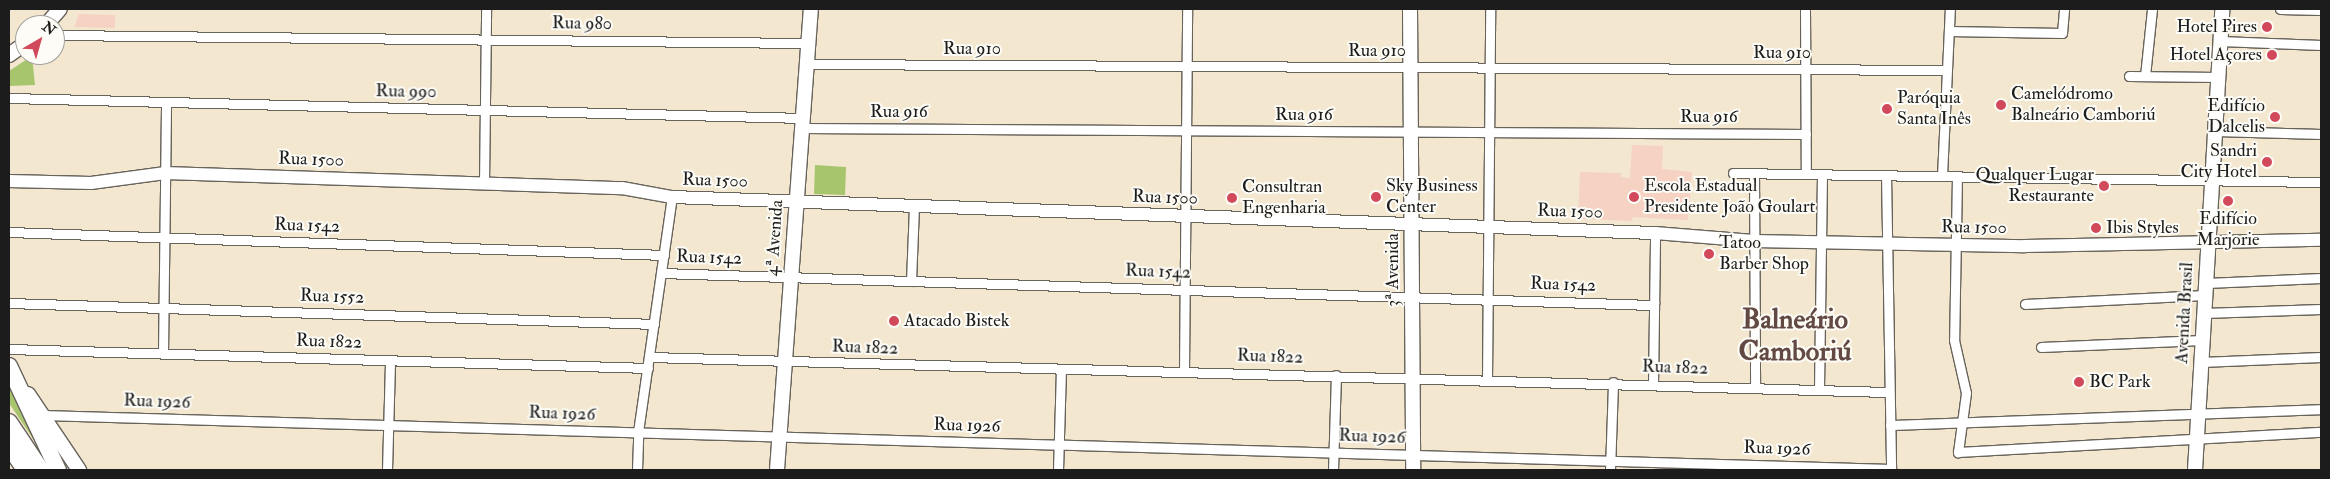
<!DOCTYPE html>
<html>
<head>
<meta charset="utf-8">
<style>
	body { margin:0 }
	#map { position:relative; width:2330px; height:479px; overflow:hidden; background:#f4e7d0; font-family:"IM FELL Double Pica",serif }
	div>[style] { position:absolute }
	.built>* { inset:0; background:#f6d2c3 }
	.green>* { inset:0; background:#a7c56d }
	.roads { filter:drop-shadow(1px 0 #68635b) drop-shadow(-1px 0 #68635b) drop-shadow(0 1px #68635b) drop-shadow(0 -1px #68635b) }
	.street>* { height:9px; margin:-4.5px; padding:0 4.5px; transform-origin:4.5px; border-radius:4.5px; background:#fff }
	.secondary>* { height:12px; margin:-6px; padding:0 6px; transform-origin:6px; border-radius:6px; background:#fff }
	.primary>* { height:14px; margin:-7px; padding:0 7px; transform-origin:7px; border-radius:7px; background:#fff }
	.highway>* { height:16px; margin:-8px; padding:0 8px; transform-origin:8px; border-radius:8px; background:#fff }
	.dots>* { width:14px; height:14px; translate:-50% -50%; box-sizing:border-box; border:2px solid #fdfcf7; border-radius:50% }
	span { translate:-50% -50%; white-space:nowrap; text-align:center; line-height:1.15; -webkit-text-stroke:4px #fdfcf7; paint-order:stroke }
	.street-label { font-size:18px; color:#1c1c1c }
	.poi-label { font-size:18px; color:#1c1c1c }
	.right { translate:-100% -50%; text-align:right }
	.left { translate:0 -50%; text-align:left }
	.town-label { font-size:28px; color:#624944; font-weight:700 }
	.frame { position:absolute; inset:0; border:10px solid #1c1c1c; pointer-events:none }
	.north { position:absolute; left:15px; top:15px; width:50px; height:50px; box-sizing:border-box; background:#fdfcf7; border:1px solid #a3a29f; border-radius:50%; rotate:38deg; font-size:14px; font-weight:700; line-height:20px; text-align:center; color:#1c1c1c }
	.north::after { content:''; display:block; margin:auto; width:18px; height:22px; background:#d1495b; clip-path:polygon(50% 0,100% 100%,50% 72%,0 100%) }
</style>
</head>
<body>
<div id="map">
	<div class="built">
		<i style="clip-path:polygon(79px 14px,115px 15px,115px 28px,74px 27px)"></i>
		<i style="clip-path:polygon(1632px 145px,1663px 146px,1662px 169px,1692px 172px,1688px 220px,1633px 217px,1632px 221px,1578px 219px,1580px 172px,1621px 173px,1621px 177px,1630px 178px)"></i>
	</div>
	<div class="green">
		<i style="clip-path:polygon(32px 56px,35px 85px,9px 86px,9px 71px)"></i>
		<i style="clip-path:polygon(815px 165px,846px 167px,845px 195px,814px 194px)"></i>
		<i style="clip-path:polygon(9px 376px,54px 470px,9px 403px)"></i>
	</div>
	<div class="roads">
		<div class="street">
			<i style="left:1805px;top:9px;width:165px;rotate:89.7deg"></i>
			<i style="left:2280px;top:9px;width:41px;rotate:1.4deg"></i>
			<i style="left:1949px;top:31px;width:113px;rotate:1deg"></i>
			<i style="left:2062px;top:33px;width:24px;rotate:-85deg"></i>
			<i style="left:55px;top:35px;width:753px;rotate:0.61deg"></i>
			<i style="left:2220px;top:41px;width:101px;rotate:2.3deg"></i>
			<i style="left:807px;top:64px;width:1140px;rotate:0.3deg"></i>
			<i style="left:2129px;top:76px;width:89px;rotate:0.6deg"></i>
			<i style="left:2145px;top:76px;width:67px;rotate:-84deg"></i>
			<i style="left:9px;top:98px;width:794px;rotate:1.44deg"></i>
			<i style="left:802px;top:128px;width:1004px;rotate:0.34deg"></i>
			<i style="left:2215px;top:131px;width:106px;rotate:1.6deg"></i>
			<i style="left:1733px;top:173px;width:588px;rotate:0.88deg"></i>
			<i style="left:1754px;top:173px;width:214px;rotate:89.7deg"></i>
			<i style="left:1886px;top:175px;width:295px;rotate:89deg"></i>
			<i style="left:1942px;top:176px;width:167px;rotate:-87.3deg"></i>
			<i style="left:1957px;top:176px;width:164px;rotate:91deg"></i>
			<i style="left:1954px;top:340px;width:54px;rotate:77.2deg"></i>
			<i style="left:1966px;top:393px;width:60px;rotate:97.7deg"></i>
			<i style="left:1958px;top:452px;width:364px;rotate:-3.2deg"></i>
			<i style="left:484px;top:183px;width:174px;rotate:-89.3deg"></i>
			<i style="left:9px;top:232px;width:655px;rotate:2.01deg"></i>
			<i style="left:661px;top:273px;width:994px;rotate:1.85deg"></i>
			<i style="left:911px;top:281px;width:75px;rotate:-87.7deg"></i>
			<i style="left:2206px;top:283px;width:115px;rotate:-2.5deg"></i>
			<i style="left:9px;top:303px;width:645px;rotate:1.86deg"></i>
			<i style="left:2025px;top:304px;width:180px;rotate:-2.9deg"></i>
			<i style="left:2204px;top:313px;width:117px;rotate:-2deg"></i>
			<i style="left:2041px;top:347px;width:161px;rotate:-2.5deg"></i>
			<i style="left:9px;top:349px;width:639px;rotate:1.7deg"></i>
			<i style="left:163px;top:353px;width:251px;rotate:-89.3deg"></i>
			<i style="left:649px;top:357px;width:1240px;rotate:1.62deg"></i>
			<i style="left:2201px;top:362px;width:120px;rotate:-2.4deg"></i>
			<i style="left:1184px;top:371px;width:362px;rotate:-89.5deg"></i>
			<i style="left:1487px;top:379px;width:370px;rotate:-89.5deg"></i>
			<i style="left:1653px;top:384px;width:151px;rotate:-89.2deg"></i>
			<i style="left:1819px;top:389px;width:215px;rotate:-89.2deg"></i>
			<i style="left:42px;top:415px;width:1850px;rotate:1.67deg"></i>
			<i style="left:1890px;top:425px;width:431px;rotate:-2.1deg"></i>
			<i style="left:387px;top:470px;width:110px;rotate:-88.4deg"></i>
			<i style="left:637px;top:470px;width:38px;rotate:-88deg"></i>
			<i style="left:638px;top:432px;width:237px;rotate:-81.8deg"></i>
			<i style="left:1058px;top:470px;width:100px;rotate:-88.3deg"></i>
			<i style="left:1333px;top:470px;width:95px;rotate:-88.2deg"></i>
			<i style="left:1610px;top:470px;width:88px;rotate:-88deg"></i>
		</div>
		<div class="secondary">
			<i style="left:9px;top:181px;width:82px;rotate:1.4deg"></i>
			<i style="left:91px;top:183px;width:75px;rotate:-7.7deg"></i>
			<i style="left:165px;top:173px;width:457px;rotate:1.9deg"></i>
			<i style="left:622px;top:188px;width:51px;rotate:10.2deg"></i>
			<i style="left:672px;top:197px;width:984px;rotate:2.1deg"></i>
			<i style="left:1655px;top:233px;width:99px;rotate:4.6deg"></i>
			<i style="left:1754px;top:241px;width:271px;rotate:1.1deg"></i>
			<i style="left:2025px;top:246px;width:296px;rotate:-1.2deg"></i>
		</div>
		<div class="primary">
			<i style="left:1410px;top:9px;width:461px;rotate:89.6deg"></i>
			<i style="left:46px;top:25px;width:21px;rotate:-49deg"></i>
			<i style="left:9px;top:55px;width:19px;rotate:-35deg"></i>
			<i style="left:28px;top:394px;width:92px;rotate:56.1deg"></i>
			<i style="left:777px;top:470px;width:462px;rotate:-85.8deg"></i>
			<i style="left:2195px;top:470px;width:462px;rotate:-86.6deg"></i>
		</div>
		<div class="highway">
			<i style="left:9px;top:366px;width:115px;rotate:64.8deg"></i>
			<i style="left:9px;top:422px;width:58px;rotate:56.3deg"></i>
			<i style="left:9px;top:446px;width:29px;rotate:56deg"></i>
		</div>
	</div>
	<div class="dots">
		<i style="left:2267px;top:27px;background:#d1495b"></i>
		<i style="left:2272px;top:55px;background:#d1495b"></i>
		<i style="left:2001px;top:105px;background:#d1495b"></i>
		<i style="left:1887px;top:109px;background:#d1495b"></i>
		<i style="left:2275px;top:117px;background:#d1495b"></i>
		<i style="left:2267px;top:162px;background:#d1495b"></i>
		<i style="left:2104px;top:186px;background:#d1495b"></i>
		<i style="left:1376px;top:197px;background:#d1495b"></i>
		<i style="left:1634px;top:197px;background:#d1495b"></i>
		<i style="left:1232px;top:198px;background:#d1495b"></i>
		<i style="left:2228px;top:201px;background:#d1495b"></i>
		<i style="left:2096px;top:228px;background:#d1495b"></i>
		<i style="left:1709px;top:254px;background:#d1495b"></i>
		<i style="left:894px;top:321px;background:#d1495b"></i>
		<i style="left:2079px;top:382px;background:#d1495b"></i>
	</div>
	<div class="street-label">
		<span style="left:582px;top:24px;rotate:1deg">Rua 980</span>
		<span style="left:972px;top:49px">Rua 910</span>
		<span style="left:1377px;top:51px">Rua 910</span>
		<span style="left:1782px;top:53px">Rua 910</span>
		<span style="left:406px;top:92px;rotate:1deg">Rua 990</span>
		<span style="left:899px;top:112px">Rua 916</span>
		<span style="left:1304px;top:115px">Rua 916</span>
		<span style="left:1709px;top:117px">Rua 916</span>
		<span style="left:311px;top:160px;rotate:2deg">Rua 1500</span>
		<span style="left:715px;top:181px;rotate:2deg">Rua 1500</span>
		<span style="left:1165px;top:198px;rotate:2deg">Rua 1500</span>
		<span style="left:1570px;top:212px;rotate:2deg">Rua 1500</span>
		<span style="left:307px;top:226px;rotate:2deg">Rua 1542</span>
		<span style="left:1974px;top:228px;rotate:1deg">Rua 1500</span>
		<span style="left:775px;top:238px;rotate:-86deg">4ª Avenida</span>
		<span style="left:709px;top:258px;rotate:2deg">Rua 1542</span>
		<span style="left:1393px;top:270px;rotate:-90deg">3ª Avenida</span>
		<span style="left:1158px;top:272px;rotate:2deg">Rua 1542</span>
		<span style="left:1563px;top:285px;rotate:2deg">Rua 1542</span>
		<span style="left:332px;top:297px;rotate:2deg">Rua 1552</span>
		<span style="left:2185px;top:313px;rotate:-87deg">Avenida Brasil</span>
		<span style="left:329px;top:342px;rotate:2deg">Rua 1822</span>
		<span style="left:865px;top:348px;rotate:2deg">Rua 1822</span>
		<span style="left:1270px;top:357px;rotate:2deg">Rua 1822</span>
		<span style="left:1675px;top:368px;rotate:2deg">Rua 1822</span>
		<span style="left:157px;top:402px;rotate:2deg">Rua 1926</span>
		<span style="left:562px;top:414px;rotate:2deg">Rua 1926</span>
		<span style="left:967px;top:426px;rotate:2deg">Rua 1926</span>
		<span style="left:1372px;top:437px;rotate:2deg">Rua 1926</span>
		<span style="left:1777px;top:449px;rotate:2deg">Rua 1926</span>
	</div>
	<div class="poi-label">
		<span class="right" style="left:2257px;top:27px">Hotel Pires</span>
		<span class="right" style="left:2262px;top:55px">Hotel Açores</span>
		<span class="left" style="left:2011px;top:105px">Camelódromo<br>Balneário Camboriú</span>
		<span class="left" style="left:1897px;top:109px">Paróquia<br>Santa Inês</span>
		<span class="right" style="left:2265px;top:117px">Edifício<br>Dalcelis</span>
		<span class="right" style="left:2257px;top:162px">Sandri<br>City Hotel</span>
		<span class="right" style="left:2094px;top:186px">Qualquer Lugar<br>Restaurante</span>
		<span class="left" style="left:1386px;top:197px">Sky Business<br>Center</span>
		<span class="left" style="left:1644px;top:197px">Escola Estadual<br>Presidente João Goulart</span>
		<span class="left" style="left:1242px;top:198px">Consultran<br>Engenharia</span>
		<span style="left:2228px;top:230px">Edifício<br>Marjorie</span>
		<span class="left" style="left:2106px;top:228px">Ibis Styles</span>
		<span class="left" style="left:1719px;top:254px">Tatoo<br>Barber Shop</span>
		<span class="left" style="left:904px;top:321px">Atacado Bistek</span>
		<span class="left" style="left:2089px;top:382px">BC Park</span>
	</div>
	<div class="town-label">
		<span style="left:1795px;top:336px">Balneário<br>Camboriú</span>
	</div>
	<div class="frame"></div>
	<div class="north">N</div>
</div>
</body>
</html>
